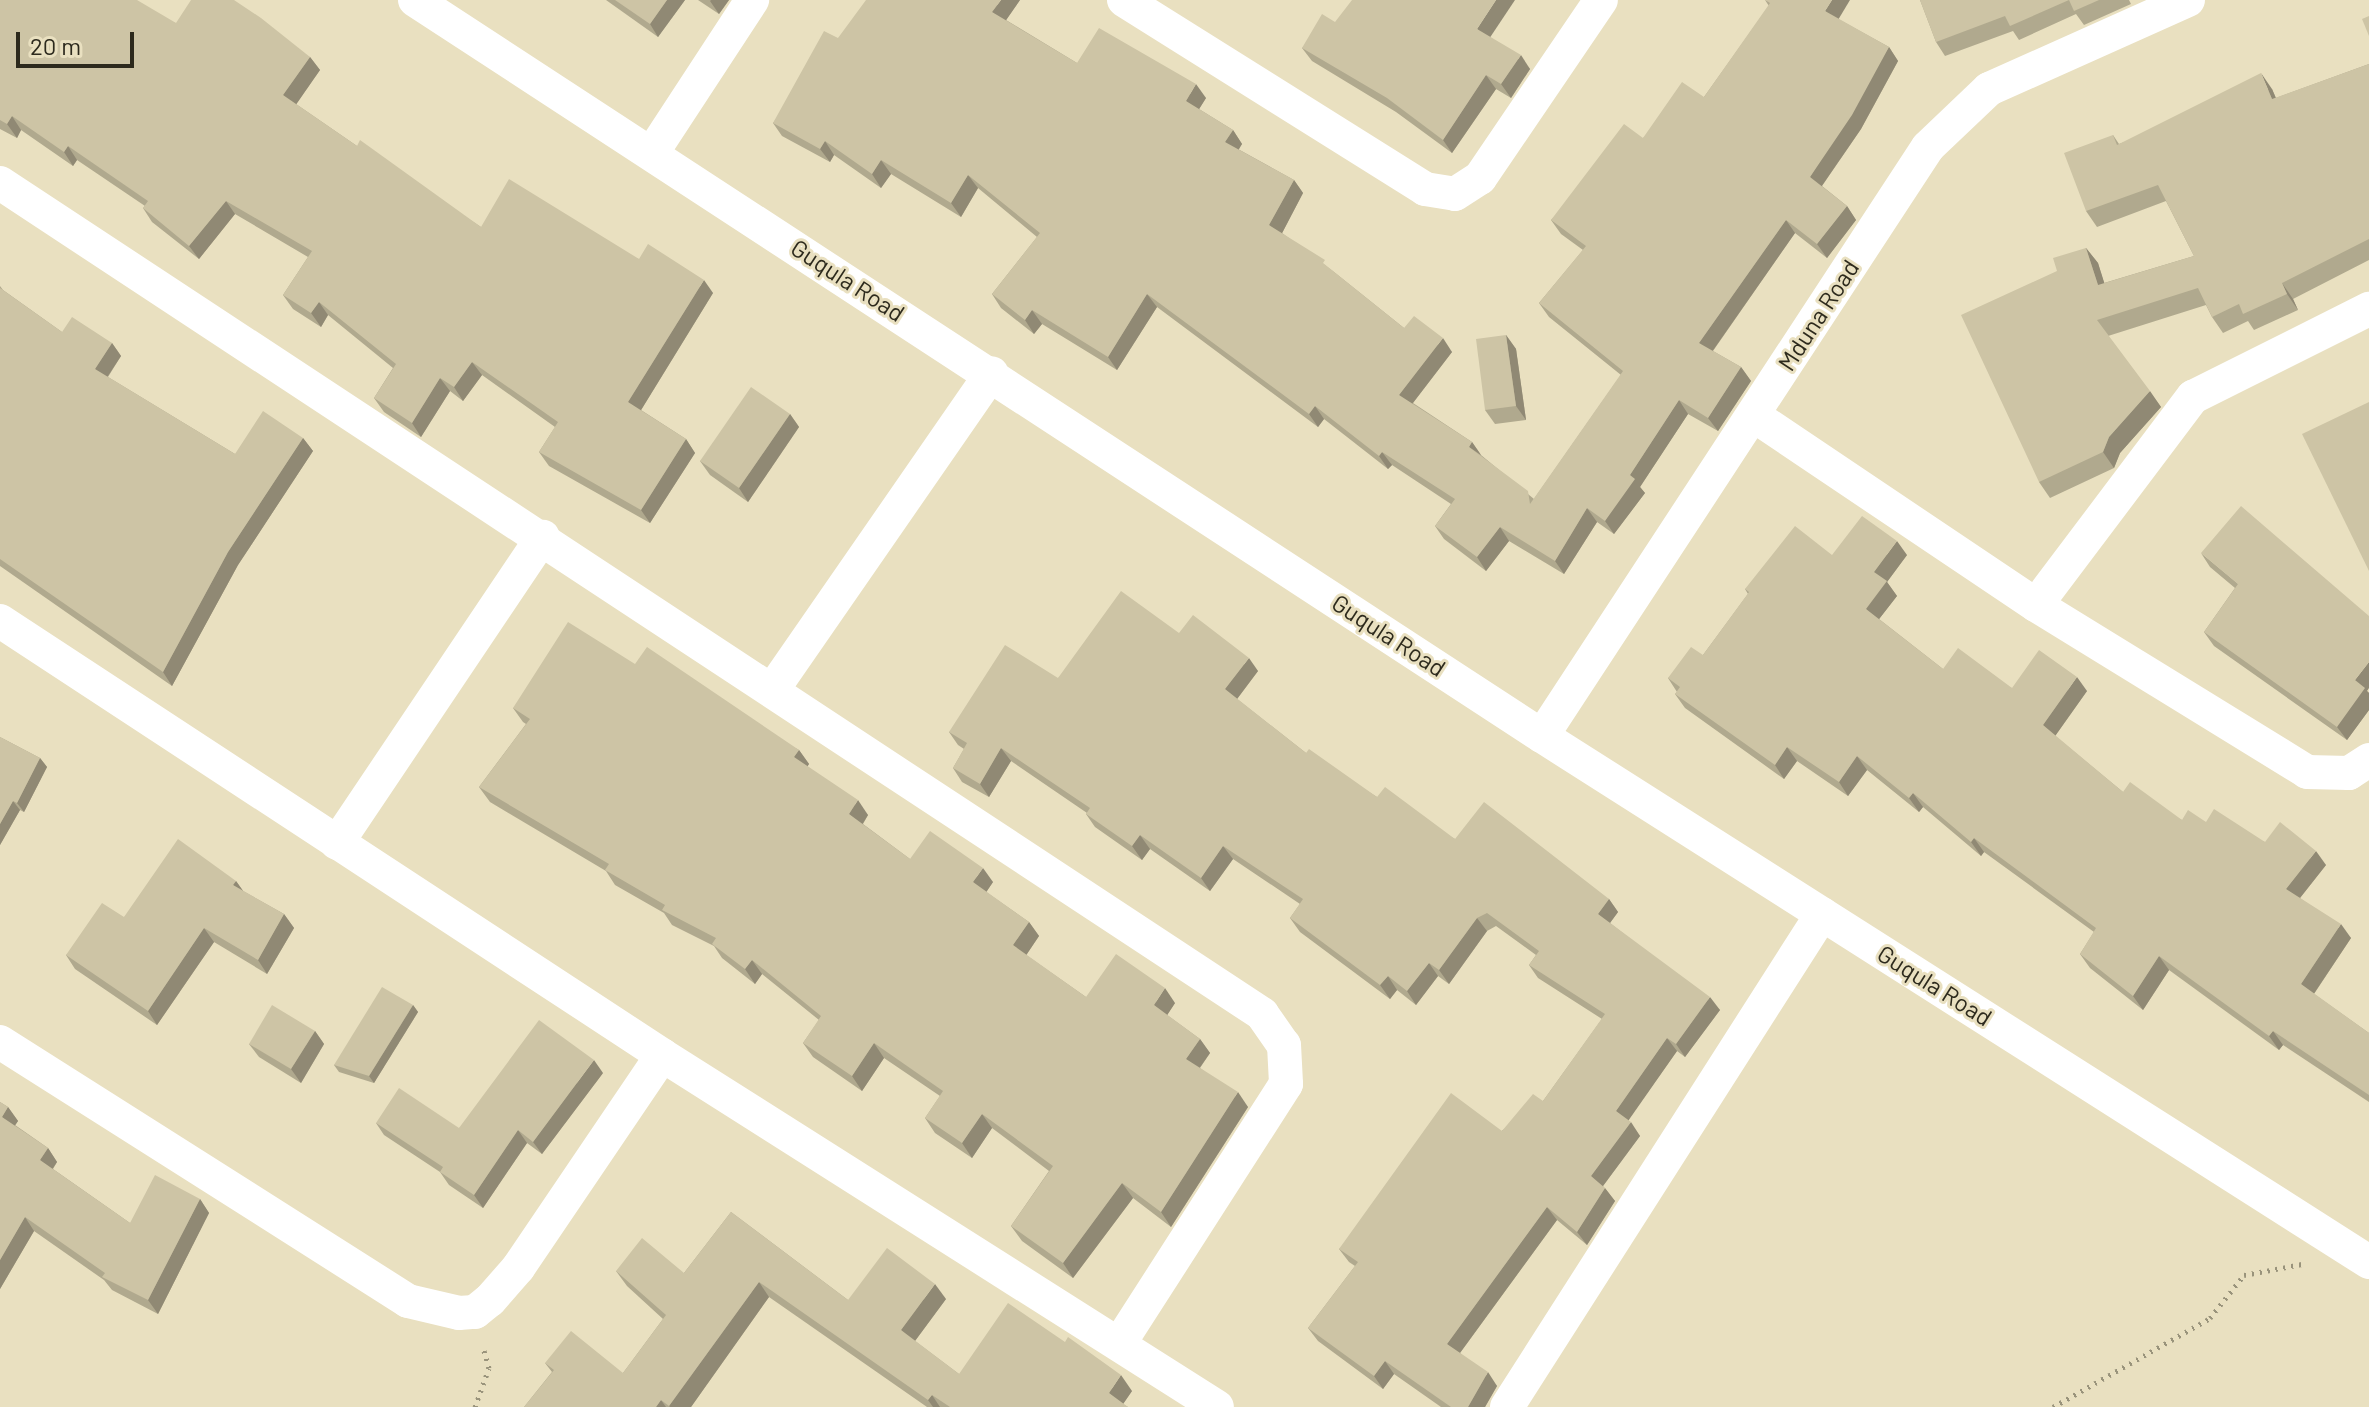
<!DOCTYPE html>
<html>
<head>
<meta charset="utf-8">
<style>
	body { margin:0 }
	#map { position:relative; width:2369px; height:1407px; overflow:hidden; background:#e9e0c0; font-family:Barlow,sans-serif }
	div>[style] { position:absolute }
	.path>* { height:5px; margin-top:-2.5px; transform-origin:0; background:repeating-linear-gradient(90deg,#99937b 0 2px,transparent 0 8px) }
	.minor>* { height:34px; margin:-17px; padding:0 17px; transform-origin:17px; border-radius:17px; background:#fff }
	.wall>* { inset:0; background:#b0a98e }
	.shaded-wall>* { inset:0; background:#908974 }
	.building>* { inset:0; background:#cdc4a5 }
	span { translate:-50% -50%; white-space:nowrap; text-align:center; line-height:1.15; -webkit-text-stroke:6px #e9e0c0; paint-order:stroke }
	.street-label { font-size:24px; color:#2d2a1d }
	.scale { position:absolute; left:16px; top:32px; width:118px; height:36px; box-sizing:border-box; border:4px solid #2d2a1d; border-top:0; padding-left:10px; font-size:24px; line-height:28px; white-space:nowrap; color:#2d2a1d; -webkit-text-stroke:6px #e9e0c0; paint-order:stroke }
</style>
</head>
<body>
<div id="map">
	<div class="path">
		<i style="left:475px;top:1407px;width:41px;rotate:-70.3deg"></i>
		<i style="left:489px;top:1368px;width:22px;rotate:-106deg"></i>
		<i style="left:2053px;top:1407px;width:180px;rotate:-29.5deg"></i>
		<i style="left:2210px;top:1318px;width:55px;rotate:-51.7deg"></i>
		<i style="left:2244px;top:1275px;width:59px;rotate:-10.7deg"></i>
	</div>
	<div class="minor">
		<i style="left:415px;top:0;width:1346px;rotate:33.15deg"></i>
		<i style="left:1542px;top:736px;width:980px;rotate:32.46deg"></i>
		<i style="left:1124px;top:0;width:355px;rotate:32.1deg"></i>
		<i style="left:1425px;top:189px;width:30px;rotate:9deg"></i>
		<i style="left:1455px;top:194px;width:30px;rotate:-33deg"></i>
		<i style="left:1480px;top:178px;width:215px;rotate:-55.8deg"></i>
		<i style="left:652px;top:153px;width:183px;rotate:-56.8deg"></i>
		<i style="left:0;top:183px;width:1511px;rotate:33.36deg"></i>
		<i style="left:1262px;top:1014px;width:38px;rotate:55deg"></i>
		<i style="left:1284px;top:1045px;width:39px;rotate:87deg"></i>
		<i style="left:1286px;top:1084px;width:308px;rotate:122.7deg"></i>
		<i style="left:1753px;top:415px;width:341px;rotate:33.9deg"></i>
		<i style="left:2036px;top:605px;width:318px;rotate:31.6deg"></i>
		<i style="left:2307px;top:772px;width:42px;rotate:1.4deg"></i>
		<i style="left:2349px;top:773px;width:24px;rotate:-33deg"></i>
		<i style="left:2036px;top:605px;width:261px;rotate:-53deg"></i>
		<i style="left:2193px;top:397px;width:197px;rotate:-26.6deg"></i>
		<i style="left:0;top:621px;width:792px;rotate:33.25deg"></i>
		<i style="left:662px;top:1055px;width:657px;rotate:32.38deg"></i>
		<i style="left:773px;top:689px;width:384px;rotate:-55.3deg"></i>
		<i style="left:1542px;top:736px;width:704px;rotate:-56.76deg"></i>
		<i style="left:1928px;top:147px;width:84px;rotate:-43.6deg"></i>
		<i style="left:1989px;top:89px;width:218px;rotate:-24.1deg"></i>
		<i style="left:337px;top:843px;width:369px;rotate:-56.1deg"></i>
		<i style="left:0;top:1042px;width:483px;rotate:32.4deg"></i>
		<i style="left:408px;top:1301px;width:52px;rotate:13.2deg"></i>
		<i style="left:459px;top:1313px;width:16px;rotate:-4deg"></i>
		<i style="left:475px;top:1312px;width:19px;rotate:-39deg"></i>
		<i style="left:490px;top:1300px;width:43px;rotate:-48.8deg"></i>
		<i style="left:518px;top:1268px;width:257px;rotate:-55.9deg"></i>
		<i style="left:1507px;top:1407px;width:585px;rotate:-57.42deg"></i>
	</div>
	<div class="wall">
		<i style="clip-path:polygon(0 0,176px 23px,310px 57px,320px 70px,296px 104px,357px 146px,481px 227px,639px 259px,713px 293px,641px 410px,686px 439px,695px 453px,650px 523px,549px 466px,539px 452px,555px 427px,482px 375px,463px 401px,450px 391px,421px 437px,384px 412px,374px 398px,393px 368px,328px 315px,321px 327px,293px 309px,283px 295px,308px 257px,235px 214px,199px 259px,152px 222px,143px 208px,145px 206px,77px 160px,73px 166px,21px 130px,17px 138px,0 129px)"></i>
		<i style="clip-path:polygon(606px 0,685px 0,658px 37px)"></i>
		<i style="clip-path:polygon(698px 0,729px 0,719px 14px)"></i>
		<i style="clip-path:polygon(1020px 0,1006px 20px,1077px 63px,1206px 98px,1199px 109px,1233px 130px,1242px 144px,1238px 149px,1294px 180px,1303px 193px,1282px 233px,1334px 272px,1404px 328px,1452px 352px,1413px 403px,1472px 442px,1481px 455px,1534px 499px,1621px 375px,1549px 317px,1539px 303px,1583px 250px,1561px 234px,1551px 220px,1643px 138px,1704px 97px,1769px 6px,1765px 0,1838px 19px,1889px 47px,1898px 61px,1861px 129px,1822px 186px,1847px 206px,1856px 220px,1827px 258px,1795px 233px,1713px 351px,1741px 367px,1751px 381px,1718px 431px,1688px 414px,1640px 487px,1645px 493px,1614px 534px,1597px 522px,1564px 574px,1509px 541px,1486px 571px,1444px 539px,1435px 526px,1451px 504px,1392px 465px,1388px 469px,1324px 419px,1318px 427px,1157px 307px,1117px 370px,1042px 324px,1034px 334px,1001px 308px,992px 294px,1037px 237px,978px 188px,961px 217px,891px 174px,881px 188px,834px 155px,830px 162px,782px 136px,773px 123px,838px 38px)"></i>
		<i style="clip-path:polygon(1920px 0,2129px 0,2131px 4px,2084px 25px,2076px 14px,2019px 40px,2013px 31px,1945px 56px,1936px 42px)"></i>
		<i style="clip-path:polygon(1335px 22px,1490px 37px,1530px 69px,1511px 98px,1496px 89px,1452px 153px,1396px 112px,1312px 61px,1302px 48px)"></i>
		<i style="clip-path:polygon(2369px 64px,2369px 260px,2293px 299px,2298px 310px,2254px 330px,2248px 321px,2223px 333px,2212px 317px,2206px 305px,2108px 336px,2161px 407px,2120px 453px,2114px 468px,2050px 498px,2039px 482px,2057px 271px,2086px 248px,2098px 263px,2104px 283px,2194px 256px,2166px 201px,2097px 227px,2086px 211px,2113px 135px,2119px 144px,2272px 89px,2276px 98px)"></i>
		<i style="clip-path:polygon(0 286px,3px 290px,62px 332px,112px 343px,121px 356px,108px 377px,235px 454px,303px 438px,313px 451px,238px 565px,172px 686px,0 566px)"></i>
		<i style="clip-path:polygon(1506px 335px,1516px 349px,1526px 420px,1495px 424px,1485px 410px)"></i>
		<i style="clip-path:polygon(790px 414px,799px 427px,748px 502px,710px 475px,700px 461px)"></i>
		<i style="clip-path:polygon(2201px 553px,2367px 691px,2369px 693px,2369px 710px,2347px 740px,2214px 646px,2204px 632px,2235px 588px,2210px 567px)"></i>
		<i style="clip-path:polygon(1832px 555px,1907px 555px,1887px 582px,1897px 596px,1879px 619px,1943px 669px,2012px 688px,2087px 691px,2055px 736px,2123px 792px,2182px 820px,2206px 822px,2265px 842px,2326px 865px,2300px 898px,2351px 938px,2314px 994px,2369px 1033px,2369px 1102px,2283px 1045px,2279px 1050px,2169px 970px,2143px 1010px,2090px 968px,2080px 954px,2094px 932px,1984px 852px,1981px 856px,1923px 807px,1919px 812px,1867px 770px,1848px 796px,1797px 761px,1784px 779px,1685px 708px,1675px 694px,1677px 692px,1668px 678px,1703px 655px,1748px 594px,1745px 589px)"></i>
		<i style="clip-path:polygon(1179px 633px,1258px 671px,1237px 699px,1306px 753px,1377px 797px,1455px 839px,1609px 899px,1618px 912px,1610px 923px,1720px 1010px,1685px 1057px,1677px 1051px,1628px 1120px,1640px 1136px,1603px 1186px,1615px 1201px,1587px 1245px,1557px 1220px,1460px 1353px,1497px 1386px,1485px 1407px,1441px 1407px,1394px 1374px,1383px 1389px,1318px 1341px,1308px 1328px,1355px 1266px,1349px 1262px,1339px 1249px,1543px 1101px,1602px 1019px,1538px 978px,1529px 965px,1536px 955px,1496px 926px,1487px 931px,1449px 984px,1438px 976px,1416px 1005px,1397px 990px,1390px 999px,1300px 932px,1290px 918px,1300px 904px,1233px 859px,1210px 891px,1150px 849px,1142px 860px,1095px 827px,1086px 814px,1087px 813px,1011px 761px,989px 797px,962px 782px,953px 768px,964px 749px,958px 745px,949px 732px,1058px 678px)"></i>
		<i style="clip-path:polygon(635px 664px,799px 750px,809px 764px,807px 766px,868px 815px,863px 824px,910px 859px,993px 882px,986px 892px,1029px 922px,1039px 936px,1026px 955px,1086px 997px,1175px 1003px,1167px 1015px,1200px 1039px,1210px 1053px,1200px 1068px,1248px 1107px,1171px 1227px,1133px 1198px,1073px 1278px,1022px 1241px,1011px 1226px,1049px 1171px,992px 1128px,972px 1158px,935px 1133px,925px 1118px,940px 1096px,884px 1058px,862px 1091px,813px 1057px,803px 1043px,819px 1020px,762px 974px,755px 984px,722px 958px,714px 946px,672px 925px,664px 913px,615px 885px,606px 871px,490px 802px,479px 787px,526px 724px,523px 722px,513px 708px)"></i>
		<i style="clip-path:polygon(0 737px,40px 758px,47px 767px,24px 812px,20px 810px,0 845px)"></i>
		<i style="clip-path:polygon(236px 881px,243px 891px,284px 914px,294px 928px,267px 974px,214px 942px,157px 1025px,75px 969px,66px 955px,124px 917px)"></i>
		<i style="clip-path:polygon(413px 1005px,418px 1012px,374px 1083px,339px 1072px,334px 1065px)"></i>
		<i style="clip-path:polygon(315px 1031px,324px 1044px,301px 1083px,259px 1057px,249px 1044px)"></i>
		<i style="clip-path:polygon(603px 1073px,542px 1154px,527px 1143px,483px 1208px,449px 1185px,440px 1172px,384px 1135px,376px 1123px,459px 1128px)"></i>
		<i style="clip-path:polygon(0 1102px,8px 1107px,18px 1121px,15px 1125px,48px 1148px,57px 1162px,53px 1169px,130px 1223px,200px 1199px,209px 1213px,158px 1314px,112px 1290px,104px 1280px,34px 1231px,0 1289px)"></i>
		<i style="clip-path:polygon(731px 1212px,848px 1300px,946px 1299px,915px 1341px,959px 1374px,1132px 1391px,1123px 1404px,1128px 1407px,927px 1407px,769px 1297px,691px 1407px,524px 1407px,552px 1372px,545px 1363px,623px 1373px,663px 1319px,627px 1286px,616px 1271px,684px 1273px)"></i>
	</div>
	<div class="shaded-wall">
		<i style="clip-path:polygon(667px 0,685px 0,658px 37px,650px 24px)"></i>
		<i style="clip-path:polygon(711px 0,729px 0,719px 14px,710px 1px)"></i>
		<i style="clip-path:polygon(1001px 0,1020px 0,1002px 26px,992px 12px)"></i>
		<i style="clip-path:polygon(1496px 0,1515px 0,1487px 42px,1477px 29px)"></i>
		<i style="clip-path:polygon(1832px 0,1850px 0,1835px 25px,1825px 11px)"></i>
		<i style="clip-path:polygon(1889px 47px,1898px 61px,1861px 129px,1819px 190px,1810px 177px)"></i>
		<i style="clip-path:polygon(1521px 55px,1530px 69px,1511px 98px,1501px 84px)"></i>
		<i style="clip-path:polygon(310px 57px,320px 70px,293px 109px,283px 95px)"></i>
		<i style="clip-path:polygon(2261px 73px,2272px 89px,2283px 115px,2272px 99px)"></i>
		<i style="clip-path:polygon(1486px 75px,1496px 89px,1452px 153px,1443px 140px)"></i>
		<i style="clip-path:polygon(1196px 84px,1206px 98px,1196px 114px,1186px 101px)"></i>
		<i style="clip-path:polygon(12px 116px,21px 130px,17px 138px,7px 124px)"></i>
		<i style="clip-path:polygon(1233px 130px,1242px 144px,1235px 156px,1225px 142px)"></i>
		<i style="clip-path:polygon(825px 141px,834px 155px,830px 162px,820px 149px)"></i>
		<i style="clip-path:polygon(68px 146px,77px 160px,73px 166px,64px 152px)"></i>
		<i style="clip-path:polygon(881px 160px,891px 174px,881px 188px,872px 174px)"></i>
		<i style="clip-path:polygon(968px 175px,978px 188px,961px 217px,951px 203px)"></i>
		<i style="clip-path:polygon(1294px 180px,1303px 193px,1279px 239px,1269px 225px)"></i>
		<i style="clip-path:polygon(226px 201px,235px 214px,199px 259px,189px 246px)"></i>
		<i style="clip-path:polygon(1847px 206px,1856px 220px,1827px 258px,1817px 244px)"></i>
		<i style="clip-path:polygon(1786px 220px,1795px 233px,1709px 356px,1699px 343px)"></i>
		<i style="clip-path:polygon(2086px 248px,2098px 263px,2110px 301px,2098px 285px)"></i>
		<i style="clip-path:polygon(704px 280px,713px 293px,638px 415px,628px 402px)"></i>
		<i style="clip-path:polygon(2282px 283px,2293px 299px,2298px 310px,2287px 294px)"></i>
		<i style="clip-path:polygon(1147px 294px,1157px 307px,1117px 370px,1108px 357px)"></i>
		<i style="clip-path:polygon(319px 302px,328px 315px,321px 327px,311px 313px)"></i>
		<i style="clip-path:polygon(1032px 310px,1042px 324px,1034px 334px,1025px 320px)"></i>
		<i style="clip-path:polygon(1506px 335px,1516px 349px,1526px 420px,1516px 406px)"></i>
		<i style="clip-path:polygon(1443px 338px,1452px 352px,1409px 408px,1399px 395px)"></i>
		<i style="clip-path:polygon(112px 343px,121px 356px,104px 382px,95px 369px)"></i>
		<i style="clip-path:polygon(472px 362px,482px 375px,463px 401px,454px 387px)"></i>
		<i style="clip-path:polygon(1741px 367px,1751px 381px,1718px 431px,1708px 418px)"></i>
		<i style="clip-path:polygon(440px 378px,450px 391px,421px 437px,412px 423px)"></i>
		<i style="clip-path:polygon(2150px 391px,2161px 407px,2120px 453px,2114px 468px,2103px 452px,2109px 437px)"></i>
		<i style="clip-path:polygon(1679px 400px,1688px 414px,1640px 487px,1645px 493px,1614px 534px,1605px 521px,1630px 475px)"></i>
		<i style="clip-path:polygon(1315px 406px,1324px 419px,1318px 427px,1309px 414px)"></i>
		<i style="clip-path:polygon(790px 414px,799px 427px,748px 502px,739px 488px)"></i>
		<i style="clip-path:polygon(303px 438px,313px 451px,238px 565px,172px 686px,163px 672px,228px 552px)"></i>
		<i style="clip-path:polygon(686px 439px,695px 453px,650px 523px,641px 510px)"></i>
		<i style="clip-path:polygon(1472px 442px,1481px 455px,1469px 447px)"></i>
		<i style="clip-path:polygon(1382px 452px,1392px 465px,1388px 469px,1379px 456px)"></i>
		<i style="clip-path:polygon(1587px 508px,1597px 522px,1564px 574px,1555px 561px)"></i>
		<i style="clip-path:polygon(1500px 527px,1509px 541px,1486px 571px,1477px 557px)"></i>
		<i style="clip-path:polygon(1897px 541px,1907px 555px,1887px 582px,1897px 596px,1876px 623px,1866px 609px,1874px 572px)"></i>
		<i style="clip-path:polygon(1249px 658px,1258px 671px,1234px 703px,1225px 689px)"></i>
		<i style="clip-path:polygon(2369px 662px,2369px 688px,2367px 691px,2369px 693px,2369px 710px,2347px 740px,2337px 727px,2355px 680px)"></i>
		<i style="clip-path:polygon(2077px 677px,2087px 691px,2053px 739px,2043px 725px)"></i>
		<i style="clip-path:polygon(1787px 747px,1797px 761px,1784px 779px,1775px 765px)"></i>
		<i style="clip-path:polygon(1001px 748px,1011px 761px,989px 797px,980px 784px)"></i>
		<i style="clip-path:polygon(799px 750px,809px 764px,804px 772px,794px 757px)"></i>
		<i style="clip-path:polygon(1857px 756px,1867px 770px,1848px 796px,1839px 782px)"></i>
		<i style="clip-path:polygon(40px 758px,47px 767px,24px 812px,17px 803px)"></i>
		<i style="clip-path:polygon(1913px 793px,1923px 807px,1919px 812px,1909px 798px)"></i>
		<i style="clip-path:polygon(858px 800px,868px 815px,860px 828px,849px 814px)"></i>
		<i style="clip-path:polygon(13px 801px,20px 810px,0 845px,0 824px)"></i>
		<i style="clip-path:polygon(1140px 835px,1150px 849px,1142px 860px,1132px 846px)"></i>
		<i style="clip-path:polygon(1974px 838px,1984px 852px,1981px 856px,1971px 842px)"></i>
		<i style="clip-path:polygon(1223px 846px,1233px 859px,1210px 891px,1201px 878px)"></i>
		<i style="clip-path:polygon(2316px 851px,2326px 865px,2296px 903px,2286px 889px)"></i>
		<i style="clip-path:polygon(983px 868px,993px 882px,983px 897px,973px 882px)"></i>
		<i style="clip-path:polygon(236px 881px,246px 895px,233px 885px)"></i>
		<i style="clip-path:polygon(1609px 899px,1618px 912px,1607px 927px,1598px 914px)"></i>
		<i style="clip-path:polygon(284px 914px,294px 928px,267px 974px,258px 960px)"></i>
		<i style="clip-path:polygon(1477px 918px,1487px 931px,1449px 984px,1439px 970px)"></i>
		<i style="clip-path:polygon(1029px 922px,1039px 936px,1023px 960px,1013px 945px)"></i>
		<i style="clip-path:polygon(2341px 924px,2351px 938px,2311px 998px,2301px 984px)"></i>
		<i style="clip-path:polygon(204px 928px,214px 942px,157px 1025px,148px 1011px)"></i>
		<i style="clip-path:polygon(2159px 956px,2169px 970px,2143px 1010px,2133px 996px)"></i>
		<i style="clip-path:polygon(752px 960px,762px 974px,755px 984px,745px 969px)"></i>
		<i style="clip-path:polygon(1429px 963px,1438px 976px,1416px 1005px,1407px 991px)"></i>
		<i style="clip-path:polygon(1388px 976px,1397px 990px,1390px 999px,1380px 985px)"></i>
		<i style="clip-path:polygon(1165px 988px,1175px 1003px,1164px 1020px,1154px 1005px)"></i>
		<i style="clip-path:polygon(1710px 997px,1720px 1010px,1685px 1057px,1676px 1044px)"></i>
		<i style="clip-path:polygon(413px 1005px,418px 1012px,374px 1083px,369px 1076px)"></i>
		<i style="clip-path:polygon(315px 1031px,324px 1044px,301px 1083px,291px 1069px)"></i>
		<i style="clip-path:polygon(2273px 1031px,2283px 1045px,2279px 1050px,2269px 1036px)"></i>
		<i style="clip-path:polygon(1667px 1038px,1677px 1051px,1626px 1124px,1616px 1111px)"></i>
		<i style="clip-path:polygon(1200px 1039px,1210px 1053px,1196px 1073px,1186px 1059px)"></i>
		<i style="clip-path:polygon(874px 1043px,884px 1058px,862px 1091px,852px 1076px)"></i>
		<i style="clip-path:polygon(594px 1060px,603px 1073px,542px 1154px,533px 1142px)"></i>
		<i style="clip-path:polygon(1238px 1092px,1248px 1107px,1171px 1227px,1161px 1212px)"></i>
		<i style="clip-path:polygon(8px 1107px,18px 1121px,12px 1130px,2px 1117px)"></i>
		<i style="clip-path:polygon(982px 1114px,992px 1128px,972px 1158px,962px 1143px)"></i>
		<i style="clip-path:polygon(1631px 1122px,1640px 1136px,1600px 1190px,1591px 1176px)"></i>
		<i style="clip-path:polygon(518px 1130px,527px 1143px,483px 1208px,474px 1195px)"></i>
		<i style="clip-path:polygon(48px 1148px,57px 1162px,49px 1174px,40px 1160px)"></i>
		<i style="clip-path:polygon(1122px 1183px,1133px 1198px,1073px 1278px,1063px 1263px)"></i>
		<i style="clip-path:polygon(1605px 1188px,1615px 1201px,1587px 1245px,1577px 1232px)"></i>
		<i style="clip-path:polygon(200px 1199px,209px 1213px,158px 1314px,148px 1300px)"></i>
		<i style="clip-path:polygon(1547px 1207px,1557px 1220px,1457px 1357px,1447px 1344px)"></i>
		<i style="clip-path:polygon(25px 1217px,34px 1231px,0 1289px,0 1260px)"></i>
		<i style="clip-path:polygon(759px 1282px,769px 1297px,691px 1407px,670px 1407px,669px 1406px)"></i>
		<i style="clip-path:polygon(935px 1284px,946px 1299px,912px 1345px,901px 1330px)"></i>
		<i style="clip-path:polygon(1385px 1361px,1394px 1374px,1383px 1389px,1374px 1376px)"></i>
		<i style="clip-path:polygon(1488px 1372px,1497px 1386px,1485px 1407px,1468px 1407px)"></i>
		<i style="clip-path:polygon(1121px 1375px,1132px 1391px,1121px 1407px,1109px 1393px)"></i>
		<i style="clip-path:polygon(932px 1395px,940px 1407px,933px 1407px,928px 1400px)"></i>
		<i style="clip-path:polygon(661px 1400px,666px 1407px,656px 1407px)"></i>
	</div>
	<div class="building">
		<i style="clip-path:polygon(0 0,137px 0,176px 23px,191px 0,234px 0,261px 18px,310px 57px,283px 95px,357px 146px,360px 140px,481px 227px,509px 179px,639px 259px,648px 244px,704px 280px,628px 402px,686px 439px,641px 510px,539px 452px,558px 422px,472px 362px,454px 387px,440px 378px,412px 423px,374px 398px,396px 364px,319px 302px,311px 313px,283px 295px,312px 251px,226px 201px,189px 246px,143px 208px,148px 201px,68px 146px,64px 152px,12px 116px,7px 124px,0 120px)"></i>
		<i style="clip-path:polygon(615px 0,667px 0,650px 24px)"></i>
		<i style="clip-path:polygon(866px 0,1001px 0,992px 12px,1077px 63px,1099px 28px,1196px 84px,1186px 101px,1233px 130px,1225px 142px,1294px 180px,1269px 225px,1325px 260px,1323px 263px,1404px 328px,1414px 316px,1443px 338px,1399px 395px,1472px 442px,1469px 447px,1528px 491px,1530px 504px,1623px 371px,1539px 303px,1586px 246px,1551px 220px,1624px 124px,1643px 138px,1682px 82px,1704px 97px,1770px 3px,1765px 0,1832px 0,1825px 11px,1889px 47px,1852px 115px,1810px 177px,1847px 206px,1817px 244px,1786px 220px,1699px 343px,1741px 367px,1708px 418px,1679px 400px,1630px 475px,1635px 479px,1605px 521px,1587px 508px,1555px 561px,1500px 527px,1477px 557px,1435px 526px,1455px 499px,1382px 452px,1379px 456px,1315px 406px,1309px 414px,1147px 294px,1108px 357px,1032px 310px,1025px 320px,992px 294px,1040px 233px,968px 175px,951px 203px,881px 160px,872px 174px,825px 141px,820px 149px,773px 123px,824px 31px,838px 38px)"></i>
		<i style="clip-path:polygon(1352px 0,1496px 0,1477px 29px,1521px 55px,1501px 84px,1486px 75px,1443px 140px,1387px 98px,1302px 48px,1322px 14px,1335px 22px)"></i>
		<i style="clip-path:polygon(1920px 0,2069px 0,2010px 26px,2005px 16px,1936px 42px)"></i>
		<i style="clip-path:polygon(2069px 0,2099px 0,2074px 11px)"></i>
		<i style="clip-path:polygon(2369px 16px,2369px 36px,2362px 19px)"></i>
		<i style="clip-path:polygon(2369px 64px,2369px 239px,2282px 283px,2287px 294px,2243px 314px,2239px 304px,2212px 317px,2198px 288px,2097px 320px,2150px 391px,2109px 437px,2103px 452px,2039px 482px,1961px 315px,2057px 271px,2053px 258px,2086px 248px,2098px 285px,2194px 256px,2158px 185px,2086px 211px,2064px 153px,2113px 135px,2117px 145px,2261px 73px,2272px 99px)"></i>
		<i style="clip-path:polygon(0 288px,62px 332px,72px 317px,112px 343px,95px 369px,235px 454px,263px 411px,303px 438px,228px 552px,163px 672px,0 559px)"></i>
		<i style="clip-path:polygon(1506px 335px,1516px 406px,1485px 410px,1476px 339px)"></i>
		<i style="clip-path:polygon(751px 387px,790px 414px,739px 488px,700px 461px)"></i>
		<i style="clip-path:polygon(2369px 402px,2369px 571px,2302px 434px)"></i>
		<i style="clip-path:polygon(2241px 506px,2369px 616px,2369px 662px,2355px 680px,2365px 688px,2337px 727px,2204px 632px,2238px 584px,2201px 553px)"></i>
		<i style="clip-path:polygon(1862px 516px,1897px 541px,1874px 572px,1887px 581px,1866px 609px,1943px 669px,1958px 648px,2012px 688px,2039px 650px,2077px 677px,2043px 725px,2123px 792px,2130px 782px,2182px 820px,2188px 810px,2206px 822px,2214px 809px,2265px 842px,2280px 822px,2316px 851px,2286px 889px,2341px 924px,2301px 984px,2369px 1033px,2369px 1095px,2273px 1031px,2269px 1036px,2159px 956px,2133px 996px,2080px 954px,2096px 928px,1974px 838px,1971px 842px,1913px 793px,1909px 798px,1857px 756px,1839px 782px,1787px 747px,1775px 765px,1675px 694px,1680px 687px,1668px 678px,1691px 647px,1703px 655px,1749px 592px,1745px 589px,1795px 526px,1832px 555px)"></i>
		<i style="clip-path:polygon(1121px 591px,1179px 633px,1193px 615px,1249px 658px,1225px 689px,1306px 753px,1309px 749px,1377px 797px,1385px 787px,1455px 839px,1484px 802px,1609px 899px,1598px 914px,1710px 997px,1676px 1044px,1667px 1038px,1616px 1111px,1631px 1122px,1591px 1176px,1605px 1188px,1577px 1232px,1547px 1207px,1447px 1344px,1488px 1372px,1468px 1407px,1451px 1407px,1385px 1361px,1374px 1376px,1308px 1328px,1358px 1262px,1339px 1249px,1451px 1093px,1502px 1131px,1533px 1094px,1543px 1101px,1605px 1014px,1529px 965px,1539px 951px,1487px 913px,1477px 918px,1439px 970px,1429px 963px,1407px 991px,1388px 976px,1380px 985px,1290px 918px,1303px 899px,1223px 846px,1201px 878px,1140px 835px,1132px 846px,1086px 814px,1090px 808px,1001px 748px,980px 784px,953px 768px,967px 743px,949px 732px,1005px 645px,1058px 678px)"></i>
		<i style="clip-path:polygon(568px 622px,635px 664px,647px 647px,799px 750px,794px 757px,858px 800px,849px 814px,910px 859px,930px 831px,983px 868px,973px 882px,1029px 922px,1013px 945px,1086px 997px,1116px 954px,1165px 988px,1154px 1005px,1200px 1039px,1186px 1059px,1238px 1092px,1161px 1212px,1122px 1183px,1063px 1263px,1011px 1226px,1053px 1166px,982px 1114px,962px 1143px,925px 1118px,943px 1091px,874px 1043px,852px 1076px,803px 1043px,821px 1016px,752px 960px,745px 969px,712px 944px,716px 938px,662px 910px,665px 905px,605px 870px,609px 864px,479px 787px,530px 719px,513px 708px)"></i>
		<i style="clip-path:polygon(0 737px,40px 758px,17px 803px,13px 801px,0 824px)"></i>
		<i style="clip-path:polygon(178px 839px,236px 881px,233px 885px,284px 914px,258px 960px,204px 928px,148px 1011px,66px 955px,102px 903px,124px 917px)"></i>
		<i style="clip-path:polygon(382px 987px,413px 1005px,369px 1076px,334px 1065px)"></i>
		<i style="clip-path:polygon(272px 1005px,315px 1031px,291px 1069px,249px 1044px)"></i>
		<i style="clip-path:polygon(539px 1020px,594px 1060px,533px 1142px,518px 1130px,474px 1195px,440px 1172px,443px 1167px,376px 1123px,399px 1088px,459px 1128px)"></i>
		<i style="clip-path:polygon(0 1102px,8px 1107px,2px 1117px,48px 1148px,40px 1160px,130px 1223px,155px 1175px,200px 1199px,148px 1300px,102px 1277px,105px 1273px,25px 1217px,0 1260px)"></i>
		<i style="clip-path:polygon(731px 1212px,848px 1300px,887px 1248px,935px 1284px,901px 1330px,959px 1374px,1008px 1303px,1065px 1342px,1068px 1337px,1121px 1375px,1109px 1393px,1128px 1407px,950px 1407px,932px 1395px,928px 1400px,759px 1282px,669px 1406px,661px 1400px,656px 1407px,524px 1407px,554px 1370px,545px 1363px,571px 1331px,623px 1373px,666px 1315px,616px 1271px,642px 1238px,684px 1273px)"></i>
	</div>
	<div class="street-label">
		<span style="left:848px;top:280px;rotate:33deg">Guqula Road</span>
		<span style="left:1818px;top:315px;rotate:-57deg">Mduna Road</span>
		<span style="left:1389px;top:635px;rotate:33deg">Guqula Road</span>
		<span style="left:1935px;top:985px;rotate:32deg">Guqula Road</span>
	</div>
	<div class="scale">20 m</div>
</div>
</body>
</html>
